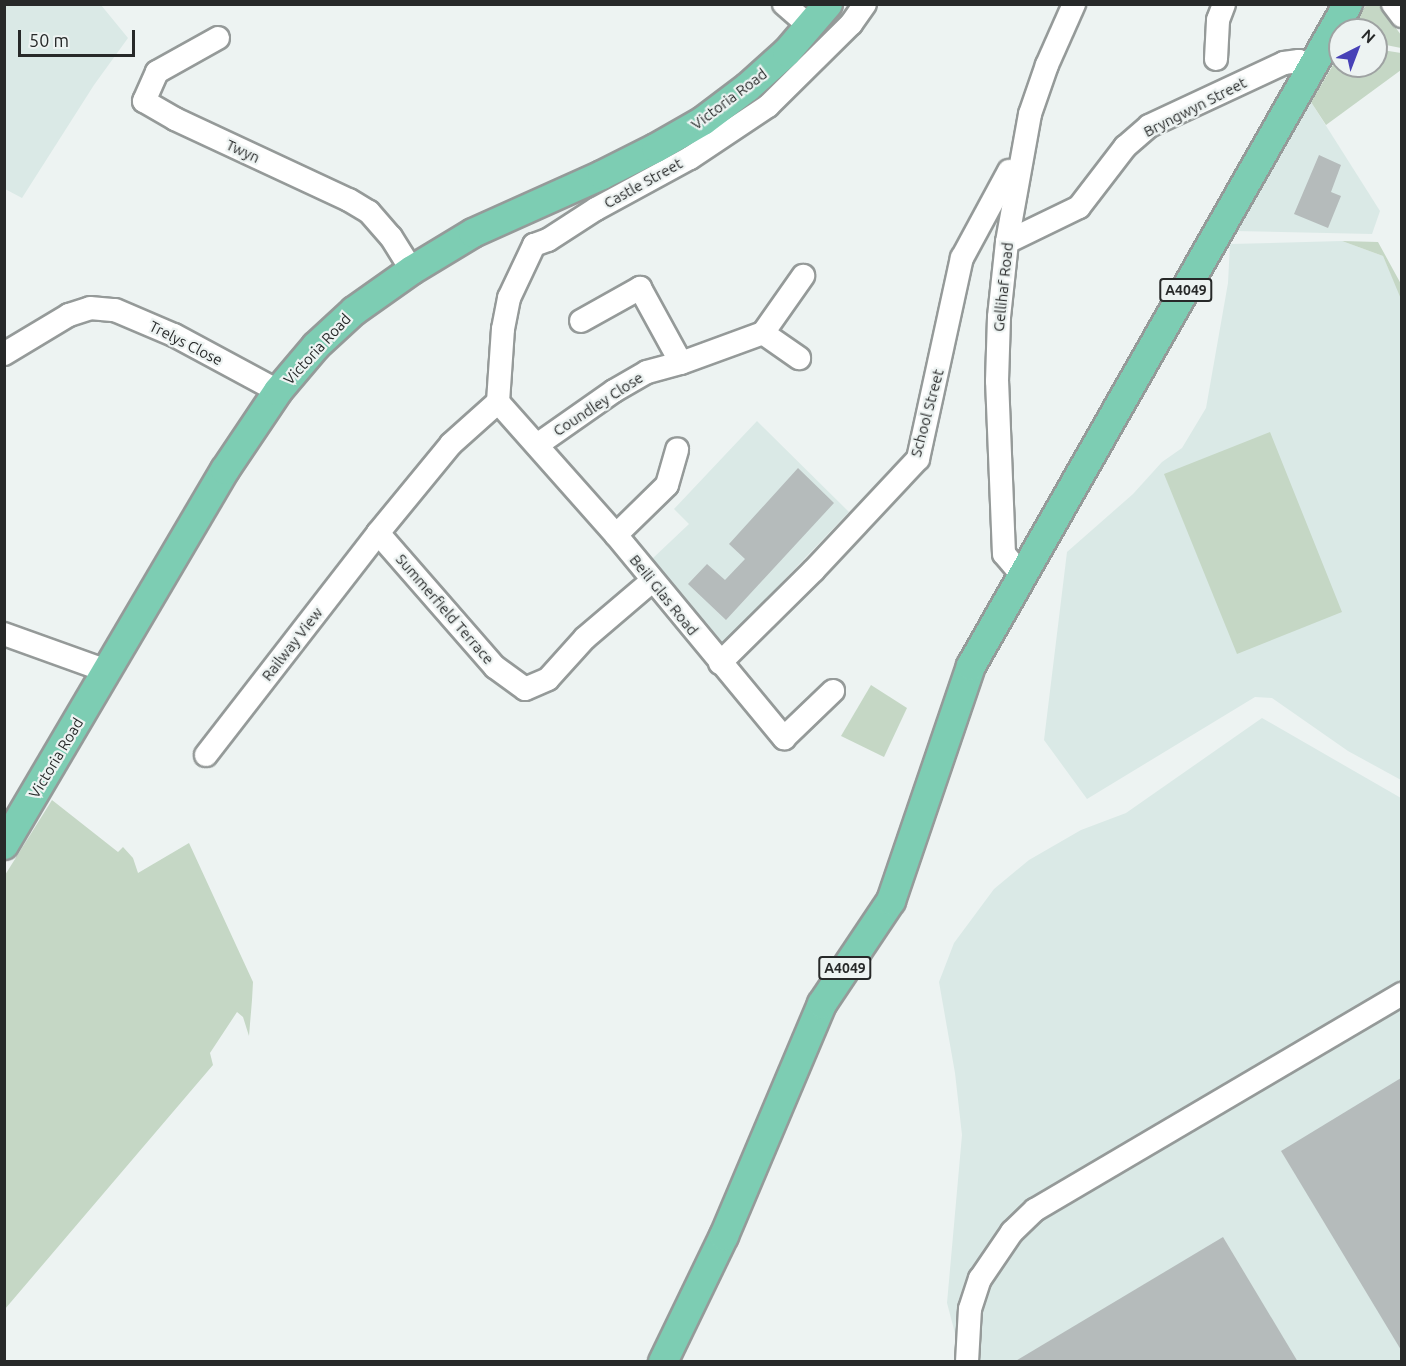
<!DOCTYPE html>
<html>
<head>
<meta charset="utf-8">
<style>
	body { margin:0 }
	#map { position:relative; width:1406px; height:1366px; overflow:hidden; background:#edf3f2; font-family:Ubuntu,sans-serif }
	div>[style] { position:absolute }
	.built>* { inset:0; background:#dae9e6 }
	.green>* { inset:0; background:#c5d7c5 }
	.building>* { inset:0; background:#b5bbbb }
	.roads { filter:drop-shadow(2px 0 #959a99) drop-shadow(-2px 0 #959a99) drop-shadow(0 2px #959a99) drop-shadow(0 -2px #959a99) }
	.minor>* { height:22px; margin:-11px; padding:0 11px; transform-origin:11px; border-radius:11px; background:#fff }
	.major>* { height:28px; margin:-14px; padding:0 14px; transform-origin:14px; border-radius:14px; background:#7dcdb3 }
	span { translate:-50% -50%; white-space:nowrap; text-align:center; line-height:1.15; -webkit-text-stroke:4.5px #edf3f2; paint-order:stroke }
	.shield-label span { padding:2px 4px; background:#edf3f2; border:2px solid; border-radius:4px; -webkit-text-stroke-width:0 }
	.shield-label { font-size:14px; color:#272929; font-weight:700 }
	.street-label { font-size:15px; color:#272929 }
	.frame { position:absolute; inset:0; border:6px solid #272929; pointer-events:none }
	.north { position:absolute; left:1328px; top:18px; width:60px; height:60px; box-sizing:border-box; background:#edf3f2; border:2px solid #9ea2a2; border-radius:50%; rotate:42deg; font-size:16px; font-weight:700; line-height:24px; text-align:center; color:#272929 }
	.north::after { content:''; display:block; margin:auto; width:21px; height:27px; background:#4741b7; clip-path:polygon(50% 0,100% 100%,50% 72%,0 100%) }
	.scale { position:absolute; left:18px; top:30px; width:117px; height:27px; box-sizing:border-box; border:3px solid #272929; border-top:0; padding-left:8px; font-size:18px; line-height:21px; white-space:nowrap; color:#272929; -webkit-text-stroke:4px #edf3f2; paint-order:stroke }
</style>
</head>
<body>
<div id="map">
	<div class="built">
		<i style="clip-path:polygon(4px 5px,101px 5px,128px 38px,94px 85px,22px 198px,5px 189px)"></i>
		<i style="clip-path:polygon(1311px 102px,1380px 211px,1372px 234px,1235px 231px)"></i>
		<i style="clip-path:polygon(1342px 241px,1383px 256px,1402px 299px,1401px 780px,1348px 751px,1272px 698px,1255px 697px,1087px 799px,1044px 740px,1067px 552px,1133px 494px,1162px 462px,1182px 448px,1206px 408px,1228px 283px,1230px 244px)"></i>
		<i style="clip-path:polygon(757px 421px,849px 512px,720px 647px,652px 559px,689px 524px,674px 509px)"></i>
		<i style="clip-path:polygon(1262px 718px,1401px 798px,1401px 1361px,957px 1361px,957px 1341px,947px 1303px,962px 1135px,955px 1073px,939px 982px,954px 943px,994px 889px,1029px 860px,1081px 830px,1126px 813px)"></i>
	</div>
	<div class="green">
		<i style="clip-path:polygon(1366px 5px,1379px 5px,1401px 35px,1401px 48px,1376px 43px,1376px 30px,1352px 30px)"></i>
		<i style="clip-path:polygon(1376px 49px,1401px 53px,1401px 70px,1326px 125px,1311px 102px,1340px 53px,1340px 66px,1376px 66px)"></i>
		<i style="clip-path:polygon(1342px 241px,1378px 242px,1401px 284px,1401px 299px,1383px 256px)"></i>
		<i style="clip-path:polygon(1270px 432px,1342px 612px,1237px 654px,1164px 474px)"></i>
		<i style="clip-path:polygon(871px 685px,907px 708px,884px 757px,841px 736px)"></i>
		<i style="clip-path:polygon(52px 800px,118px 852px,123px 847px,133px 858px,138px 873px,189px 843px,253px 982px,252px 1000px,249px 1036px,243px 1017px,237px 1012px,210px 1053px,213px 1065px,5px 1309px,5px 875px)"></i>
	</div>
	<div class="building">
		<i style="clip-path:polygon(1319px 155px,1341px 165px,1331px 192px,1341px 196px,1328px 228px,1294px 214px)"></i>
		<i style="clip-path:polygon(798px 468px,834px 503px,726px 620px,688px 584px,707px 564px,725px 580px,745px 559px,729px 544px)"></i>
		<i style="clip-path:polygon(1401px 1078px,1401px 1350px,1281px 1151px)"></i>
		<i style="clip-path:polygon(1223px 1237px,1298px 1362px,1014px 1362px)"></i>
	</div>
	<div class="roads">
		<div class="minor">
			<i style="left:784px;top:4px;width:35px;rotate:41deg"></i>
			<i style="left:1393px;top:4px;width:15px;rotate:53deg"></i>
			<i style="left:218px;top:38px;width:70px;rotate:150.9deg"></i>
			<i style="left:157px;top:72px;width:32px;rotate:114deg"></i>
			<i style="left:144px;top:101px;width:36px;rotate:30deg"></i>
			<i style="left:175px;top:119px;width:192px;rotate:25deg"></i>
			<i style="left:349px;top:200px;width:23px;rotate:31deg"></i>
			<i style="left:369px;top:212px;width:33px;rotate:49deg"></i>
			<i style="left:391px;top:237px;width:39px;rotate:58deg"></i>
			<i style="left:1216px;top:59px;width:39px;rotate:-87deg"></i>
			<i style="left:1218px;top:20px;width:17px;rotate:-69deg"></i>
			<i style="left:1007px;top:242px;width:80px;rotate:-25.9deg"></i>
			<i style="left:1079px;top:207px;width:76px;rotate:-52.5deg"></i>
			<i style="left:1125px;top:147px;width:32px;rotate:-41deg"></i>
			<i style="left:1149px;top:126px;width:149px;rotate:-25deg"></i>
			<i style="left:1284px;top:63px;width:15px;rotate:-8deg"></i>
			<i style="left:1299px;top:61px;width:15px;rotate:28deg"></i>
			<i style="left:581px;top:321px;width:68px;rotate:-29.2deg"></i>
			<i style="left:640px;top:288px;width:85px;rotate:61.3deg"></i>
			<i style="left:763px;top:333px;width:44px;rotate:34.8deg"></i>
			<i style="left:4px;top:354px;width:76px;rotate:-31deg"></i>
			<i style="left:69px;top:315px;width:22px;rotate:-18deg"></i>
			<i style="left:90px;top:308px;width:25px;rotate:5deg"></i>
			<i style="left:115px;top:310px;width:64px;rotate:23deg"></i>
			<i style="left:174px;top:335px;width:118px;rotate:28.3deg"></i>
			<i style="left:498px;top:402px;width:73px;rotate:-86.1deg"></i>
			<i style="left:503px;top:329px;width:32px;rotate:-79deg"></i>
			<i style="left:509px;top:298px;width:59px;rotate:-64.7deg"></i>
			<i style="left:534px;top:245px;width:15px;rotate:-20deg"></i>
			<i style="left:548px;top:240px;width:57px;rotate:-32.9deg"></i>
			<i style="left:596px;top:209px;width:107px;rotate:-28.5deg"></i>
			<i style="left:690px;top:158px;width:94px;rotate:-33.7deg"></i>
			<i style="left:768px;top:106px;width:117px;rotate:-44.7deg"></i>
			<i style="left:851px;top:24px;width:24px;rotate:-55deg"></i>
			<i style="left:498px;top:402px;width:178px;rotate:48.4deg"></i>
			<i style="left:616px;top:535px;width:264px;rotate:50.4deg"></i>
			<i style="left:784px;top:738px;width:68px;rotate:-43.8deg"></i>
			<i style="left:537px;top:445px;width:94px;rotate:-35deg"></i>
			<i style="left:614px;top:391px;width:38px;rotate:-30deg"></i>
			<i style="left:647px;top:372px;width:35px;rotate:-15deg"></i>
			<i style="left:681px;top:363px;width:87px;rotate:-20.1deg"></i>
			<i style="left:763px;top:333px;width:70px;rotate:-54.9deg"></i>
			<i style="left:378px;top:533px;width:178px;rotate:48.9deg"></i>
			<i style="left:495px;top:667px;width:37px;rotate:36deg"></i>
			<i style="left:525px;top:689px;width:25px;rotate:-23deg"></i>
			<i style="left:548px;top:679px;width:55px;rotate:-47.9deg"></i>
			<i style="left:585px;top:638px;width:88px;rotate:-40.4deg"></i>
			<i style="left:616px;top:535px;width:71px;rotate:-44.4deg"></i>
			<i style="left:667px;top:485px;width:37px;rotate:-74deg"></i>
			<i style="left:1021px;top:574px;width:26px;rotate:-130deg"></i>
			<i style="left:1004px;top:554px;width:173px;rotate:-92.3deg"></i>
			<i style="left:997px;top:381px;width:64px;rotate:-88.2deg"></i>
			<i style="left:999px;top:317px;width:75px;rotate:-83.9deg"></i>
			<i style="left:1007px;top:242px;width:130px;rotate:-79.8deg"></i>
			<i style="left:1030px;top:114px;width:52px;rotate:-70.9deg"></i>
			<i style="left:1047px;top:65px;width:67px;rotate:-66.1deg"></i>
			<i style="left:4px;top:634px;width:109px;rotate:19.8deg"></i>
			<i style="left:720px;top:663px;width:132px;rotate:-44.7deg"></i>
			<i style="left:814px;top:570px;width:152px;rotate:-46.9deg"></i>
			<i style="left:918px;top:459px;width:206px;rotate:-77.7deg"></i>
			<i style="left:962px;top:258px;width:99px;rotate:-61.6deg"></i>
			<i style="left:206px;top:755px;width:281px;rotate:-52.2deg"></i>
			<i style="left:378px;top:533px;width:115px;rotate:-50.6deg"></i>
			<i style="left:451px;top:444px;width:63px;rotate:-41.8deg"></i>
			<i style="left:967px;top:1362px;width:53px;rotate:-86.8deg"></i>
			<i style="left:970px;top:1309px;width:32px;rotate:-72deg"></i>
			<i style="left:980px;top:1279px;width:57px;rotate:-55.8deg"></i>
			<i style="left:1012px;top:1232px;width:32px;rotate:-44deg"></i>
			<i style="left:1035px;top:1210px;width:426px;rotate:-30.5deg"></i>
		</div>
		<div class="major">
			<i style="left:4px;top:845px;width:435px;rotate:-59.5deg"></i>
			<i style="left:225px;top:470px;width:95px;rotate:-56.1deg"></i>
			<i style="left:278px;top:391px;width:59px;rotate:-49.8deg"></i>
			<i style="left:316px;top:346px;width:52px;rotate:-42.6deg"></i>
			<i style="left:354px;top:311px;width:71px;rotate:-35.3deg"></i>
			<i style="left:412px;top:270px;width:71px;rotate:-31.2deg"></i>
			<i style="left:473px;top:233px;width:141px;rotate:-24.2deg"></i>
			<i style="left:602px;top:175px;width:60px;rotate:-26.6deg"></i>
			<i style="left:656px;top:148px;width:54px;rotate:-29.9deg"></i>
			<i style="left:703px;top:121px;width:56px;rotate:-37.1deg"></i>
			<i style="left:748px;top:87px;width:52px;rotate:-41.9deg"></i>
			<i style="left:787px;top:52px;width:63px;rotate:-49.5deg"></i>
			<i style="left:663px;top:1362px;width:140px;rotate:-64.2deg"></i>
			<i style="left:724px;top:1236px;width:252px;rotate:-67.1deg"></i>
			<i style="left:822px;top:1004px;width:124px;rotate:-56.2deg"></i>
			<i style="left:891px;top:901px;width:248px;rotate:-71.2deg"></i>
			<i style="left:971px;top:666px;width:762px;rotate:-60.34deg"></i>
		</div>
	</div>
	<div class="shield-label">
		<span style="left:1186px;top:290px">A4049</span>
		<span style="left:845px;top:968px">A4049</span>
	</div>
	<div class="street-label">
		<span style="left:729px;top:99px;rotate:-37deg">Victoria Road</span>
		<span style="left:1195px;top:107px;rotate:-27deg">Bryngwyn Street</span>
		<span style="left:243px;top:151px;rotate:25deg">Twyn</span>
		<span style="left:643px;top:183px;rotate:-29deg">Castle Street</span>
		<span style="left:1003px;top:287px;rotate:-84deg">Gellihaf Road</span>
		<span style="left:186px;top:343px;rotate:27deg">Trelys Close</span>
		<span style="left:317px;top:349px;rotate:-47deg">Victoria Road</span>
		<span style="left:598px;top:404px;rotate:-33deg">Coundley Close</span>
		<span style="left:927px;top:413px;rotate:-75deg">School Street</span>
		<span style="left:664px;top:595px;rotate:51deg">Beili Glas Road</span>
		<span style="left:445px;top:609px;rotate:49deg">Summerfield Terrace</span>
		<span style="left:292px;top:644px;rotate:-52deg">Railway View</span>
		<span style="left:56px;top:758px;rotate:-59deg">Victoria Road</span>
	</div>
	<div class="frame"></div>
	<div class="north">N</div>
	<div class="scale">50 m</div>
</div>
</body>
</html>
